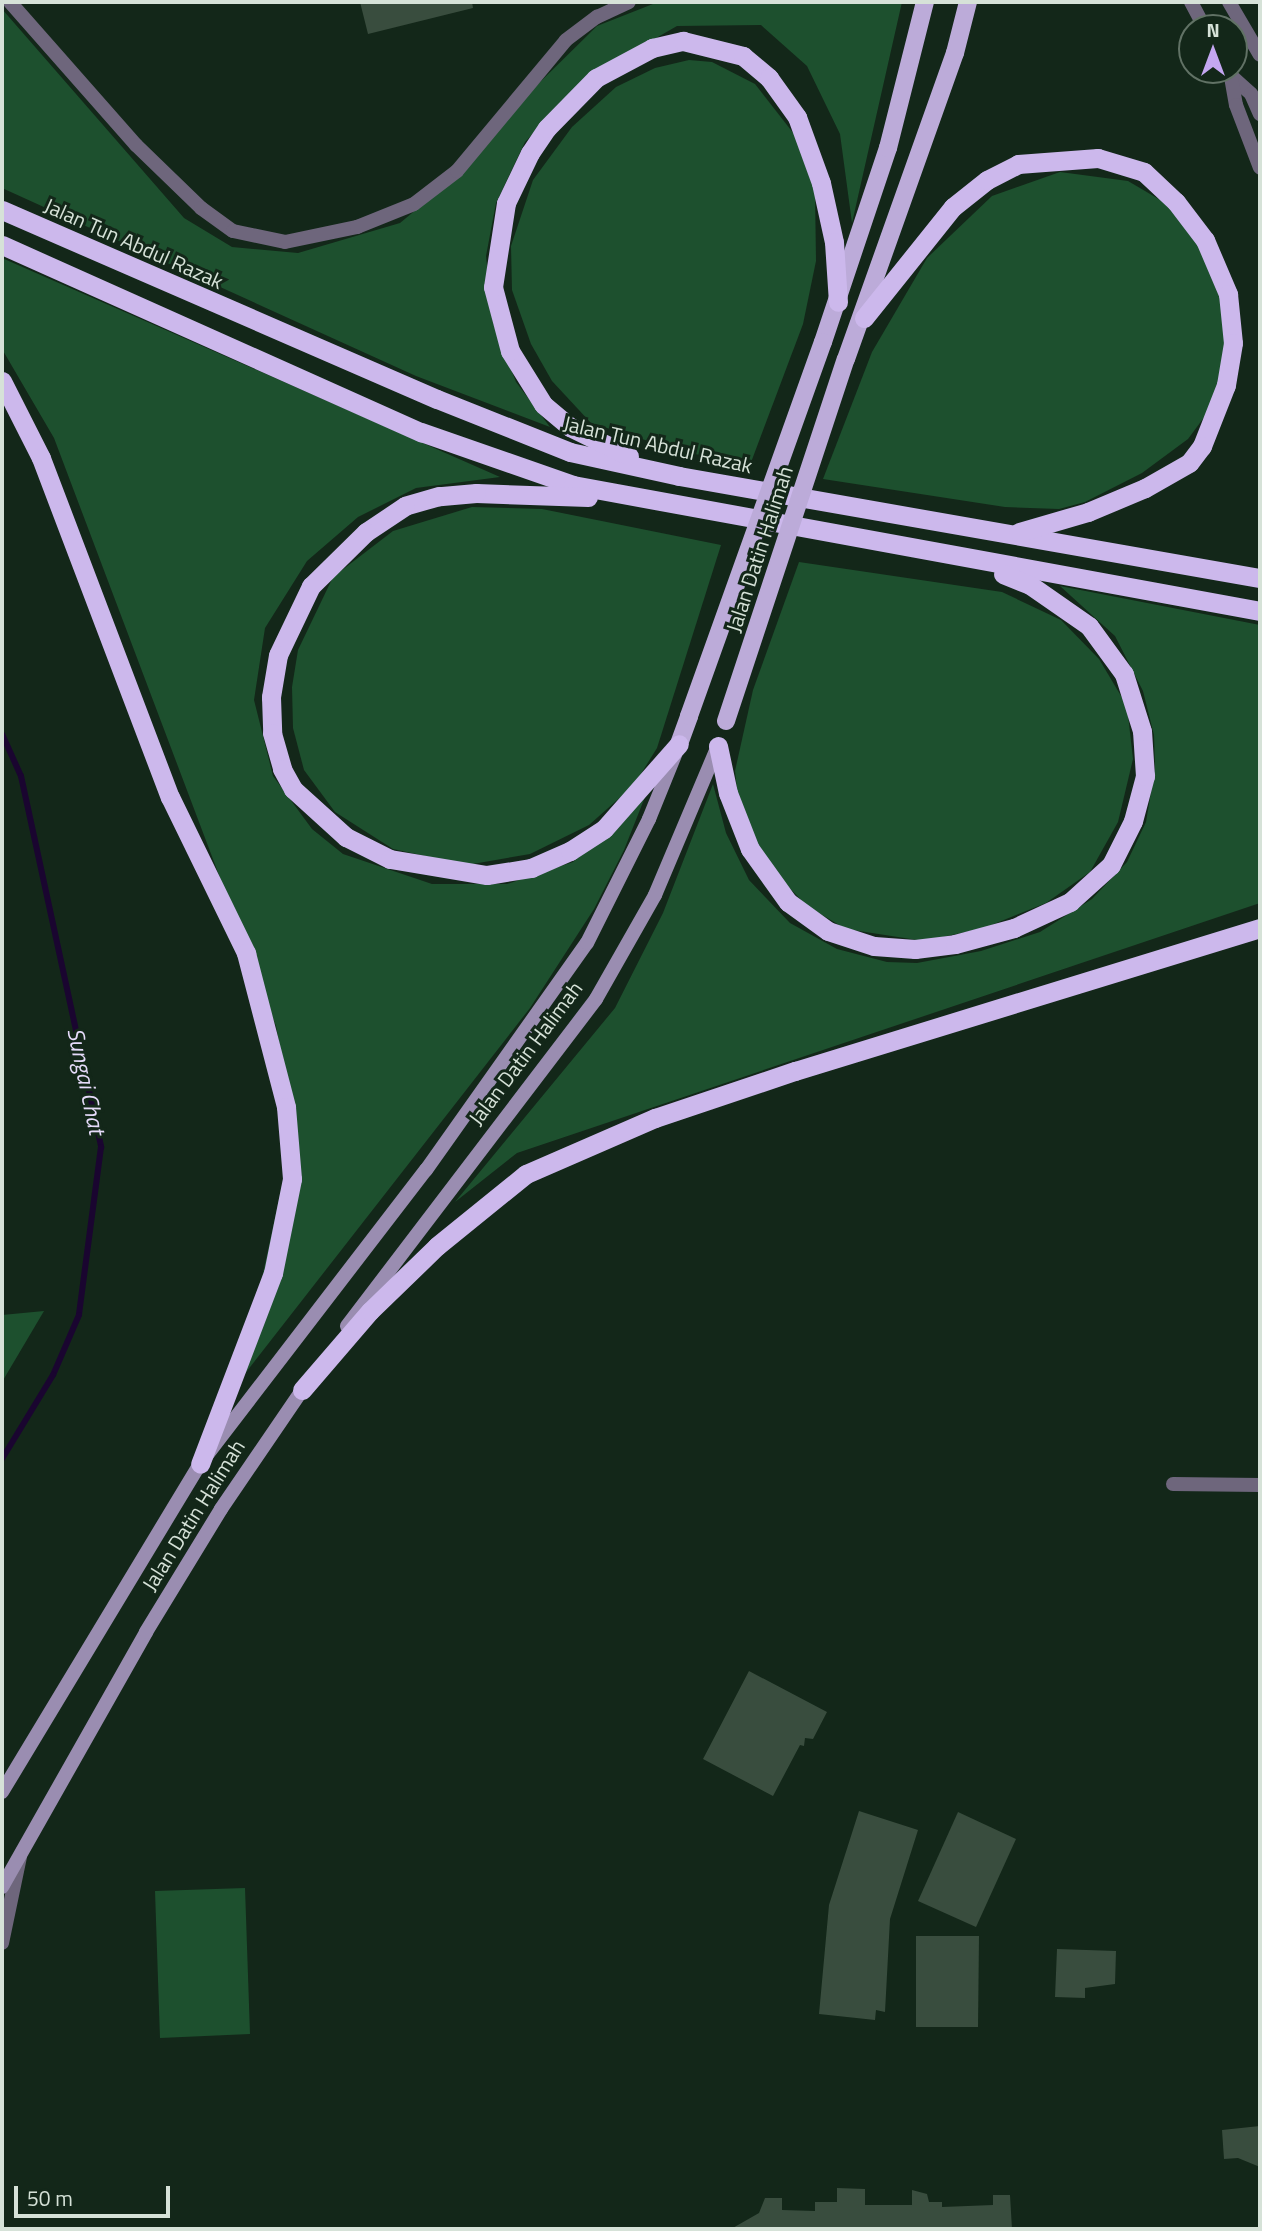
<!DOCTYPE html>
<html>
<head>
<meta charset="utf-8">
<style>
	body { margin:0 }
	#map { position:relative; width:1262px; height:2231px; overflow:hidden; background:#132719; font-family:"Titillium Web",sans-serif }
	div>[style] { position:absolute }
	.green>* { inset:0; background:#1d502e }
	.stream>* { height:6px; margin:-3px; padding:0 3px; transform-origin:3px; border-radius:3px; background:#1a0530 }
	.building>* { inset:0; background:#394d3e }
	.minor>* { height:14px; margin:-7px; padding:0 7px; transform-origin:7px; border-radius:7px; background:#6e667c }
	.tertiary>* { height:14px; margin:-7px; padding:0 7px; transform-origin:7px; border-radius:7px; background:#6e667c }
	.secondary>* { height:14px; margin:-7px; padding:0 7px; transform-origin:7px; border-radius:7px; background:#9a8db1 }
	.primary>* { height:18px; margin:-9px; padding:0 9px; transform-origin:9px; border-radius:9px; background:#bcabd9 }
	.trunk>* { height:19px; margin:-9.5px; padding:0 9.5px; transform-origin:9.5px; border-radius:9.5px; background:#ccb8ec }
	.primary-bridge>* { height:18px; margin:-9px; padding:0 9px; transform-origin:9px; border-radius:9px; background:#bcabd9 }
	span { translate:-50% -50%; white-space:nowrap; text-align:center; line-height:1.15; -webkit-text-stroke:6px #132719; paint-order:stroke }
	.street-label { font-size:21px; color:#d6e2d8 }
	.water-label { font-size:23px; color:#e6dbfa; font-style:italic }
	.frame { position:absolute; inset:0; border:4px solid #d6e2d8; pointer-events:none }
	.north { position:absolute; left:1178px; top:14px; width:70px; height:70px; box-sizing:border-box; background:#132719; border:2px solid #617265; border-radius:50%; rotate:0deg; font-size:19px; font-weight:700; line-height:28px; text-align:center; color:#d6e2d8 }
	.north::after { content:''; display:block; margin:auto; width:24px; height:32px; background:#c4a7f1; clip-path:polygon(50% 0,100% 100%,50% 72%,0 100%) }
	.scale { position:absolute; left:14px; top:2186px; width:156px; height:32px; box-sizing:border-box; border:4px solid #d6e2d8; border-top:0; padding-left:9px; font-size:21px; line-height:24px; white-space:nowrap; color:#d6e2d8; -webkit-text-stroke:5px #132719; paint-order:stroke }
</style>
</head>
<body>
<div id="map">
	<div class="green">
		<i style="clip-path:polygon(658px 2px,902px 2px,852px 223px,840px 134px,807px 66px,761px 25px,677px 26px,583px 80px,525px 142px,496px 203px,486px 256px,493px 323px,516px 382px,550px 427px,416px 376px,2px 188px,2px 9px,184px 218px,232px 247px,298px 253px,400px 223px,470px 165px,531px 91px,597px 26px)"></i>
		<i style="clip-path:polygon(689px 60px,712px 62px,755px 84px,794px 134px,815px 192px,816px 261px,803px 324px,750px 465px,680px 451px,591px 423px,552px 381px,531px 344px,512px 290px,511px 246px,533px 180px,572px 127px,616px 87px,655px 68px)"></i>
		<i style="clip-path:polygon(1060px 172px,1128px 181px,1162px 201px,1206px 246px,1235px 344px,1222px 393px,1188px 439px,1142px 473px,1085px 502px,1059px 509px,1005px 507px,823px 479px,872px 352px,927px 258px,992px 196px)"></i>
		<i style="clip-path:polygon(2px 258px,500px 477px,416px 488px,358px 517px,307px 561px,265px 628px,254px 700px,273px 776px,312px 829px,343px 854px,432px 884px,507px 884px,573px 862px,630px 814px,649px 787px,624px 850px,594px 909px,530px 1008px,240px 1380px,295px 1125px,276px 1026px,54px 438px,2px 349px)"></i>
		<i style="clip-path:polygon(472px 507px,542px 509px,721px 545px,657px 748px,634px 785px,589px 825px,530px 854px,467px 865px,393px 849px,335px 812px,304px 770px,293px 728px,292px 687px,298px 650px,333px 577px,393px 531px)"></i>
		<i style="clip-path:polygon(799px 562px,1002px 592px,1061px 620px,1099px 659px,1127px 706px,1133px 759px,1118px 822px,1090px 872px,1046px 903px,984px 928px,924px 941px,846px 929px,807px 906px,775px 873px,753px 839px,738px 798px,735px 771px,753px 690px)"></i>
		<i style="clip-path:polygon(1060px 586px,1260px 625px,1260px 903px,517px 1153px,455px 1202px,615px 1008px,663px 913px,713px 784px,726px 833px,749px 880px,790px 923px,837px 949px,887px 962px,917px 963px,981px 951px,1040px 932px,1092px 899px,1127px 862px,1146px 822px,1155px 768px,1154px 735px,1143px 691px,1115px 636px)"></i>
		<i style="clip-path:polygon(44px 1311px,2px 1382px,2px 1315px)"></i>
		<i style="clip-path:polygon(245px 1888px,250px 2034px,160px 2038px,155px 1891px)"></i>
	</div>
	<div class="stream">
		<i style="left:2px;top:734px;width:46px;rotate:65.7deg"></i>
		<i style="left:21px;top:776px;width:380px;rotate:77.8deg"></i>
		<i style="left:101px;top:1147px;width:169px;rotate:97.5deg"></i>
		<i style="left:79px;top:1315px;width:65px;rotate:113.4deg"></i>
		<i style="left:53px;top:1375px;width:98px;rotate:121.3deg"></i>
	</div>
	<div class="building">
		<i style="clip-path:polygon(360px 2px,472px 2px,473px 8px,368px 34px)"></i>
		<i style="clip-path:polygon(749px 1671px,827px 1712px,813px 1739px,805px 1738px,804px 1746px,800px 1745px,773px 1796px,703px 1759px)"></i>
		<i style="clip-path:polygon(859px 1811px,918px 1830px,890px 1919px,885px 2012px,876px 2010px,875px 2020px,819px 2014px,829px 1905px)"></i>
		<i style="clip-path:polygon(958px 1812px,1016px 1839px,976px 1927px,918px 1901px)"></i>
		<i style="clip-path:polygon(916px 1936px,979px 1936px,978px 2027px,916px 2027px)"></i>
		<i style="clip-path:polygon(1057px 1949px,1116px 1951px,1115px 1984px,1085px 1988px,1085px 1998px,1055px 1997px)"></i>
		<i style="clip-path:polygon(1260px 2126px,1260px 2167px,1238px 2158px,1224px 2159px,1222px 2130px)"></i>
		<i style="clip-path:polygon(837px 2188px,865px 2189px,865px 2205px,912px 2205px,912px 2190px,927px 2194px,929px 2202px,942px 2202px,942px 2207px,993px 2205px,993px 2195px,1010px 2195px,1012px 2229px,731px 2229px,759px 2213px,765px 2198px,782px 2198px,782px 2210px,815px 2211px,815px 2202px,837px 2202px)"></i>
	</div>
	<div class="minor">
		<i style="left:1173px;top:1484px;width:87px;rotate:0.7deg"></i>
		<i style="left:2px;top:1943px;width:88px;rotate:-78.2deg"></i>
	</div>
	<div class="tertiary">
		<i style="left:10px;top:2px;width:191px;rotate:48.6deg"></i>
		<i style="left:136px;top:145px;width:91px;rotate:44.1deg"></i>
		<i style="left:201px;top:208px;width:39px;rotate:36deg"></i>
		<i style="left:233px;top:231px;width:53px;rotate:11.9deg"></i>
		<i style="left:285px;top:242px;width:74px;rotate:-11.8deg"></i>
		<i style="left:357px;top:227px;width:61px;rotate:-22deg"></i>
		<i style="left:414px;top:204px;width:54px;rotate:-37.5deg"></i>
		<i style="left:457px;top:171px;width:170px;rotate:-50.2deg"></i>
		<i style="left:566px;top:40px;width:39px;rotate:-37deg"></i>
		<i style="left:597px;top:17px;width:35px;rotate:-25deg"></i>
		<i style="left:1191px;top:2px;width:30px;rotate:62deg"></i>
		<i style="left:1229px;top:2px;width:61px;rotate:59.7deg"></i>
		<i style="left:1229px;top:74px;width:30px;rotate:42deg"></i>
		<i style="left:1251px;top:94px;width:22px;rotate:66deg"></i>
		<i style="left:1231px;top:77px;width:28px;rotate:80deg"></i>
		<i style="left:1236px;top:105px;width:67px;rotate:69.1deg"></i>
	</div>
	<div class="secondary">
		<i style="left:347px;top:1326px;width:411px;rotate:-52.7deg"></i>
		<i style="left:596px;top:999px;width:120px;rotate:-60.4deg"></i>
		<i style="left:655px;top:895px;width:162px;rotate:-67.1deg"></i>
		<i style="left:2px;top:1792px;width:383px;rotate:-58.9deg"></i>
		<i style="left:200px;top:1464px;width:371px;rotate:-52.5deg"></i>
		<i style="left:426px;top:1170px;width:278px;rotate:-54.7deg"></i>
		<i style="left:587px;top:943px;width:139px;rotate:-63.4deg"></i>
		<i style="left:649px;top:819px;width:69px;rotate:-67.9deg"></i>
		<i style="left:2px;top:1887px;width:293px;rotate:-60.5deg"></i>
		<i style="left:146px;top:1632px;width:144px;rotate:-58.6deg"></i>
		<i style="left:221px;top:1509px;width:153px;rotate:-55.7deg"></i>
	</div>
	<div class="primary">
		<i style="left:823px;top:342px;width:205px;rotate:-71.5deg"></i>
		<i style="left:888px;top:148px;width:151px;rotate:-75.8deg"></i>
		<i style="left:846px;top:359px;width:325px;rotate:-70.4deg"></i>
		<i style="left:955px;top:53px;width:53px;rotate:-75.7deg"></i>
		<i style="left:679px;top:744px;width:30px;rotate:-70deg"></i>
	</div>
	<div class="trunk">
		<i style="left:2px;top:210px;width:474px;rotate:23.5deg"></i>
		<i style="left:437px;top:399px;width:143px;rotate:21.7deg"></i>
		<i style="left:570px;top:452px;width:112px;rotate:12.4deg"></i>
		<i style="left:679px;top:476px;width:590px;rotate:9.96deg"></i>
		<i style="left:2px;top:245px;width:459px;rotate:24.1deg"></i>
		<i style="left:421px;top:432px;width:161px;rotate:19.2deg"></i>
		<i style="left:573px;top:485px;width:698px;rotate:10.39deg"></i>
		<i style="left:864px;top:318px;width:142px;rotate:-51.3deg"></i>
		<i style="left:953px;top:207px;width:43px;rotate:-38.5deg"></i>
		<i style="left:987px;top:180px;width:35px;rotate:-27deg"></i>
		<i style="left:1018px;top:164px;width:80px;rotate:-4.3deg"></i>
		<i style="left:1098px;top:158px;width:48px;rotate:16.9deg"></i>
		<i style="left:1144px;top:172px;width:44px;rotate:43.2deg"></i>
		<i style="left:1176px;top:202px;width:48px;rotate:52.7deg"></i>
		<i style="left:1205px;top:240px;width:59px;rotate:66.9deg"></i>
		<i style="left:1228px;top:294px;width:49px;rotate:84.2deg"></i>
		<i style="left:1233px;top:343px;width:43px;rotate:99.5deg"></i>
		<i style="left:1226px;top:385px;width:66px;rotate:111.5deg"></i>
		<i style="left:1202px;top:446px;width:21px;rotate:127deg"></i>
		<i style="left:1189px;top:463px;width:51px;rotate:150.4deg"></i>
		<i style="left:1145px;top:488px;width:62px;rotate:157.2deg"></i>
		<i style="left:1088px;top:512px;width:72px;rotate:163.8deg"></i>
		<i style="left:2px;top:381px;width:86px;rotate:63.1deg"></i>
		<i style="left:41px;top:458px;width:363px;rotate:69.2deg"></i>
		<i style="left:170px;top:797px;width:174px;rotate:64deg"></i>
		<i style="left:246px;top:953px;width:159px;rotate:75.4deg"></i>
		<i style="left:286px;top:1107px;width:72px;rotate:85.2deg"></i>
		<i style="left:292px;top:1179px;width:96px;rotate:101.4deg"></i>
		<i style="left:273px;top:1273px;width:204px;rotate:110.9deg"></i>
		<i style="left:629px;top:456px;width:66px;rotate:-153.8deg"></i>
		<i style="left:570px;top:427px;width:35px;rotate:-140deg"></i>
		<i style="left:543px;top:404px;width:62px;rotate:-121.9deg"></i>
		<i style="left:510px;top:351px;width:66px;rotate:-104.9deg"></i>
		<i style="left:493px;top:287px;width:85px;rotate:-81.2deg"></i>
		<i style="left:506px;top:203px;width:55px;rotate:-64.4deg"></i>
		<i style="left:530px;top:153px;width:30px;rotate:-56deg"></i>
		<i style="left:547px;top:128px;width:70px;rotate:-45.6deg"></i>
		<i style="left:596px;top:78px;width:64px;rotate:-28.2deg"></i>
		<i style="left:652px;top:48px;width:32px;rotate:-13deg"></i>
		<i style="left:683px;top:41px;width:62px;rotate:14deg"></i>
		<i style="left:743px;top:56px;width:34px;rotate:40deg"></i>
		<i style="left:769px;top:78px;width:48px;rotate:54.3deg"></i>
		<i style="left:797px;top:117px;width:70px;rotate:70deg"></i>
		<i style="left:821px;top:183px;width:60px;rotate:77.6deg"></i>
		<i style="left:834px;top:242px;width:60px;rotate:86.2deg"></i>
		<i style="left:588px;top:497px;width:112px;rotate:-178deg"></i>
		<i style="left:476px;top:493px;width:37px;rotate:175deg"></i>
		<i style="left:439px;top:496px;width:35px;rotate:164deg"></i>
		<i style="left:405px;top:506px;width:47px;rotate:146.3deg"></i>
		<i style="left:366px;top:532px;width:77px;rotate:135.5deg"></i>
		<i style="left:311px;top:586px;width:76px;rotate:115.6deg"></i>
		<i style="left:278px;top:655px;width:43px;rotate:99.5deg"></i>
		<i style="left:271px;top:697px;width:36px;rotate:88deg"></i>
		<i style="left:272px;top:733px;width:37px;rotate:74deg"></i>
		<i style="left:282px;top:769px;width:23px;rotate:61deg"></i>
		<i style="left:293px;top:789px;width:72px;rotate:42.2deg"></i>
		<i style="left:346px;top:837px;width:49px;rotate:26.6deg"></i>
		<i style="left:390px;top:859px;width:98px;rotate:9.4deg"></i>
		<i style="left:487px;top:875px;width:45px;rotate:-9deg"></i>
		<i style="left:531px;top:868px;width:43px;rotate:-23.6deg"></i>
		<i style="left:570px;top:851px;width:40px;rotate:-32.9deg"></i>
		<i style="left:604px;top:829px;width:113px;rotate:-48.6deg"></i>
		<i style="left:718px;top:746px;width:48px;rotate:78deg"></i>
		<i style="left:728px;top:793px;width:60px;rotate:68.6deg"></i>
		<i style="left:750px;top:849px;width:65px;rotate:54.4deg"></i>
		<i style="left:788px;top:902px;width:49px;rotate:35.9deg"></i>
		<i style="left:828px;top:931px;width:48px;rotate:18.1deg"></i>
		<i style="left:874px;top:946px;width:41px;rotate:4.2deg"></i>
		<i style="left:915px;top:949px;width:40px;rotate:-7.1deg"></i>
		<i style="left:955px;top:944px;width:61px;rotate:-15.2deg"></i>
		<i style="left:1014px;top:928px;width:62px;rotate:-24.9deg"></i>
		<i style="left:1070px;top:902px;width:55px;rotate:-42.1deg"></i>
		<i style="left:1111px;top:865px;width:49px;rotate:-63.4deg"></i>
		<i style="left:1133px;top:821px;width:47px;rotate:-75.1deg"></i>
		<i style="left:1145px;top:776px;width:45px;rotate:-93.8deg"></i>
		<i style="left:1142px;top:731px;width:60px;rotate:-107.5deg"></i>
		<i style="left:1124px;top:674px;width:59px;rotate:-126.1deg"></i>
		<i style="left:1089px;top:626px;width:72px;rotate:-145.2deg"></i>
		<i style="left:1030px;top:585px;width:29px;rotate:-158deg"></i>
		<i style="left:302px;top:1390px;width:104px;rotate:-49.3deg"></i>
		<i style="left:370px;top:1311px;width:93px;rotate:-44.1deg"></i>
		<i style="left:437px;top:1246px;width:114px;rotate:-39deg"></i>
		<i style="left:526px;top:1174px;width:141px;rotate:-23.5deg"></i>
		<i style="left:655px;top:1118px;width:148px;rotate:-18.6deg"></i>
		<i style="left:795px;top:1071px;width:486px;rotate:-17.1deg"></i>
	</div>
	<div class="primary-bridge">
		<i style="left:689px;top:716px;width:397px;rotate:-70.3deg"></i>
		<i style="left:726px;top:721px;width:381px;rotate:-71.7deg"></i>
	</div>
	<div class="street-label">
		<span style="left:134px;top:243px;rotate:24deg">Jalan Tun Abdul Razak</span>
		<span style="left:658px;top:444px;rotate:13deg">Jalan Tun Abdul Razak</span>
		<span style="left:759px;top:549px;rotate:-72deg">Jalan Datin Halimah</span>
		<span style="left:525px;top:1053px;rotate:-53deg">Jalan Datin Halimah</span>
		<span style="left:193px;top:1515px;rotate:-58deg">Jalan Datin Halimah</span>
	</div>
	<div class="water-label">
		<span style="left:86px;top:1081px;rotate:78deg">Sungai Chat</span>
	</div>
	<div class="frame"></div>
	<div class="north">N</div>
	<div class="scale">50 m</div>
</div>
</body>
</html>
